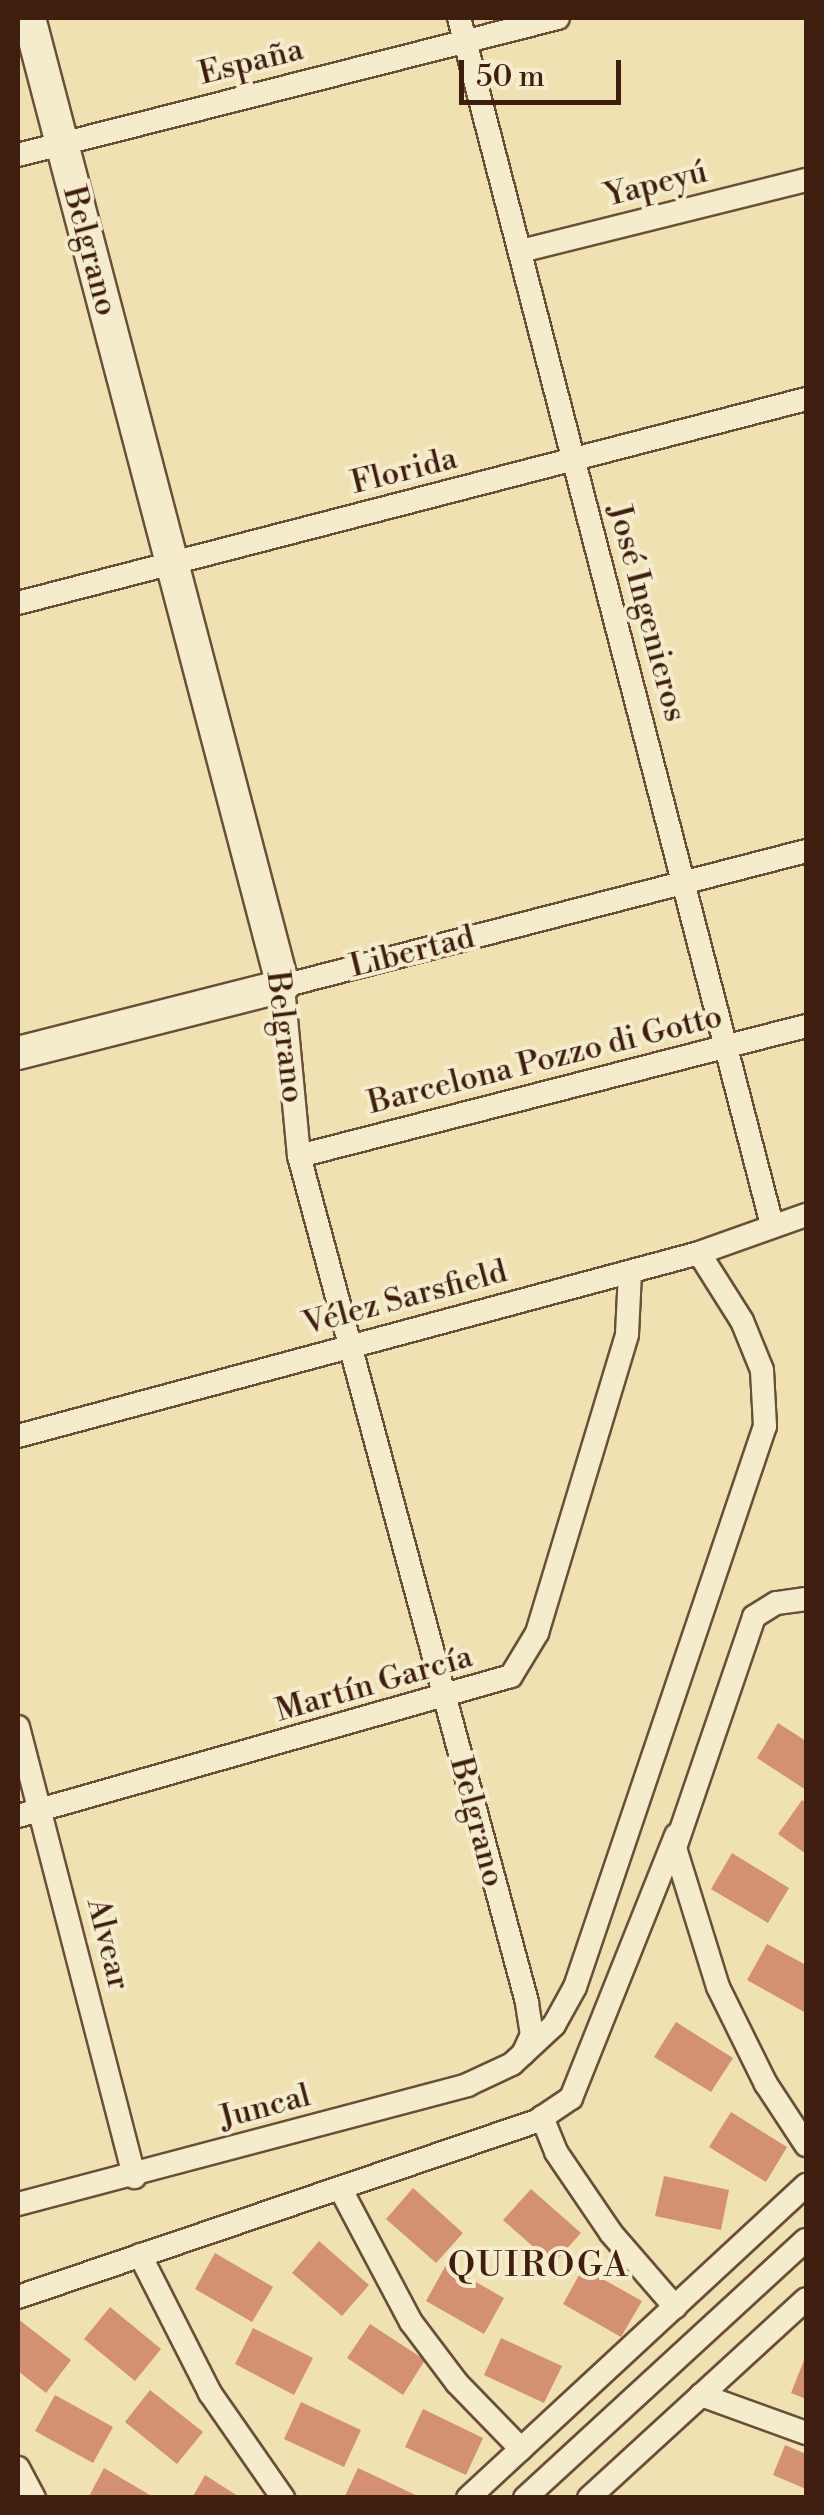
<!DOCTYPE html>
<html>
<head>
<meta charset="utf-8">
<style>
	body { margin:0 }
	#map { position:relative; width:824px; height:2515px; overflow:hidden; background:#f0e1b3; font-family:"Libre Bodoni",serif }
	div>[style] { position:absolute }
	.building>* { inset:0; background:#d39072 }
	.roads { filter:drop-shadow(2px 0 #6b4e38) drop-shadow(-2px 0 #6b4e38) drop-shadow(0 2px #6b4e38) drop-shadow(0 -2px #6b4e38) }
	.minor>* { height:22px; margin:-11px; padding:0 11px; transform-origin:11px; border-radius:11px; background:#f5ecce }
	.secondary>* { height:32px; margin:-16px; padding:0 16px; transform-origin:16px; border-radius:16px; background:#f5ecce }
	span { translate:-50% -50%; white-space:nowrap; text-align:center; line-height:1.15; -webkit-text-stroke:8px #f5ecce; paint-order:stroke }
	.street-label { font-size:32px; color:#3f1d0f }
	.neighbourhood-label { font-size:35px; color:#3f1d0f; letter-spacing:2.5px }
	.frame { position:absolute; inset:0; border:20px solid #3f1d0f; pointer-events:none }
	.scale { position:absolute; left:459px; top:60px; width:162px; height:45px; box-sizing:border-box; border:5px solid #3f1d0f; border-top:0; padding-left:12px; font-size:30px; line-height:35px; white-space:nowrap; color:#3f1d0f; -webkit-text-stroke:8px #f5ecce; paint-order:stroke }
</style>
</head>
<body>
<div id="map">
	<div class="building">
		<i style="clip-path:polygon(778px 1723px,806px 1741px,806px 1790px,757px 1758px)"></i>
		<i style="clip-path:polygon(802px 1800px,806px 1803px,806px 1854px,778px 1834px)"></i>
		<i style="clip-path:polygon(732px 1853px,789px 1888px,768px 1923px,711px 1889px)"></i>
		<i style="clip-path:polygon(767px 1944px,806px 1965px,806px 2013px,747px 1980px)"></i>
		<i style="clip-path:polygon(676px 2022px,733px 2058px,711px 2092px,654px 2057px)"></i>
		<i style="clip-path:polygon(731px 2112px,787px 2147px,766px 2182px,709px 2147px)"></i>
		<i style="clip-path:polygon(664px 2176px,729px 2190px,721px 2230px,655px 2216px)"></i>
		<i style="clip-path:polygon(413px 2188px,463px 2233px,436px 2263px,386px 2219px)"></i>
		<i style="clip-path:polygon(531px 2189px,581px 2233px,553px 2264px,503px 2220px)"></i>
		<i style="clip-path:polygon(319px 2241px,369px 2285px,342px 2316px,292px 2273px)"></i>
		<i style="clip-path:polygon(215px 2253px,273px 2287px,252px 2322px,195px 2289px)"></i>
		<i style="clip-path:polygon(446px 2265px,504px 2298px,484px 2334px,426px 2301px)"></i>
		<i style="clip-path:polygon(583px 2268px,642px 2301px,621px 2337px,563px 2304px)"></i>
		<i style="clip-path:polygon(110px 2307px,161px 2349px,135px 2381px,84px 2339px)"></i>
		<i style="clip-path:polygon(18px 2319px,71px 2360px,46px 2393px,18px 2371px)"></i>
		<i style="clip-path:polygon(370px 2324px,425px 2360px,403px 2395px,347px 2358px)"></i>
		<i style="clip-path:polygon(253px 2328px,313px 2358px,294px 2395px,235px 2364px)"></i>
		<i style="clip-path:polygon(501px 2338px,562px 2366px,544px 2403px,484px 2375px)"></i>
		<i style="clip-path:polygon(806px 2355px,806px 2399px,791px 2393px)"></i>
		<i style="clip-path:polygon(150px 2390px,203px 2432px,177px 2464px,125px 2422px)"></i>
		<i style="clip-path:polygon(55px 2395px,113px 2427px,93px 2463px,35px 2431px)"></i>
		<i style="clip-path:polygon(301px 2402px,361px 2430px,344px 2467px,284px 2439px)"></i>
		<i style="clip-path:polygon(423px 2409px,483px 2438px,466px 2475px,405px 2447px)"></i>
		<i style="clip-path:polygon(785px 2445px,806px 2454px,806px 2489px,773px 2475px)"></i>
		<i style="clip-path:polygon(104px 2468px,155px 2498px,88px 2498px)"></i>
		<i style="clip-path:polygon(358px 2468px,422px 2498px,344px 2498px)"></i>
		<i style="clip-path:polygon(205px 2475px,241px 2498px,192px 2498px)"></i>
	</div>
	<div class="roads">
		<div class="minor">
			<i style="left:459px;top:18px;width:1247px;rotate:75.46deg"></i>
			<i style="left:18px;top:155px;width:557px;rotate:-14.24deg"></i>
			<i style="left:521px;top:251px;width:294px;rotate:-14deg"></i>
			<i style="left:18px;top:603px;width:814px;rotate:-14.51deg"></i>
			<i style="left:299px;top:1156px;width:523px;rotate:-14.38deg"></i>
			<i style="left:18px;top:1436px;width:705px;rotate:-15.04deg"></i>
			<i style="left:699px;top:1253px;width:114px;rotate:-19.6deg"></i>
			<i style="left:806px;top:1599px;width:30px;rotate:172deg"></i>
			<i style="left:776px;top:1603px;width:26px;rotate:148deg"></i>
			<i style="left:754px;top:1617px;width:244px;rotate:108.9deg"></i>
			<i style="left:675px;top:1848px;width:145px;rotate:72.8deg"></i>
			<i style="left:718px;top:1987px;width:108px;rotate:63.7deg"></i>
			<i style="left:766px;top:2084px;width:73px;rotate:56.7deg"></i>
			<i style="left:18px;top:1727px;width:465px;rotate:75.5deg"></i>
			<i style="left:18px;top:1816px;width:512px;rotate:-15.85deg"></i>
			<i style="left:511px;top:1676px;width:50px;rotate:-58.8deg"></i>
			<i style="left:537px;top:1633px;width:312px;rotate:-73.2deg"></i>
			<i style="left:627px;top:1334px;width:62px;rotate:-87.2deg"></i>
			<i style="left:523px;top:2054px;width:21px;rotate:-65deg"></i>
			<i style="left:532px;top:2035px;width:33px;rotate:-99deg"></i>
			<i style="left:527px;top:2002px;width:876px;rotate:-105.08deg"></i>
			<i style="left:299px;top:1156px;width:171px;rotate:-95.4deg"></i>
			<i style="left:283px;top:986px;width:540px;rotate:-14.47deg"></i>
			<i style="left:542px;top:2117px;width:38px;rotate:68deg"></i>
			<i style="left:556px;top:2152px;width:98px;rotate:55.8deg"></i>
			<i style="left:611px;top:2233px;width:98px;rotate:49.1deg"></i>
			<i style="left:340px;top:2188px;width:152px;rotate:62.1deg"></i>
			<i style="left:411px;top:2322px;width:76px;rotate:53deg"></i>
			<i style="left:457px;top:2383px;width:92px;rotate:45.9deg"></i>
			<i style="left:18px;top:2204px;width:465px;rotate:-14.8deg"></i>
			<i style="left:467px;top:2085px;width:50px;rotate:-25deg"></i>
			<i style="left:512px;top:2064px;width:57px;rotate:-42.9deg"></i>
			<i style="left:554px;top:2025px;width:43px;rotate:-61.1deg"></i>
			<i style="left:575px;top:1987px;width:592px;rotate:-71.29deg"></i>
			<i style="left:765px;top:1426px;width:56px;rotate:-93.1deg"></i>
			<i style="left:762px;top:1370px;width:53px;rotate:-112.2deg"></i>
			<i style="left:742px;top:1321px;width:80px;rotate:-122.3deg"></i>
			<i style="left:140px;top:2255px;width:155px;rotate:63.1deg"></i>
			<i style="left:210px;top:2393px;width:128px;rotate:55.2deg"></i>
			<i style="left:18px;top:2297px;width:548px;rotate:-18.73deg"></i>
			<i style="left:537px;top:2121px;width:41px;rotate:-34.1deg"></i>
			<i style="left:571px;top:2098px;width:283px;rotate:-68.2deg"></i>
			<i style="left:701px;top:2395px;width:112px;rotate:19.9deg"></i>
			<i style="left:18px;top:2468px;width:34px;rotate:62deg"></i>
			<i style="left:468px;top:2498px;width:461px;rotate:-42.8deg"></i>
			<i style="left:525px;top:2498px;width:381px;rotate:-42.6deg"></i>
			<i style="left:589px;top:2498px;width:294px;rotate:-42.5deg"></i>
		</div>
		<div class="secondary">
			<i style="left:18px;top:1053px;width:273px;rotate:-14.2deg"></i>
			<i style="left:283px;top:986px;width:1001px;rotate:-104.7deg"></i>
		</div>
	</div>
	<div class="street-label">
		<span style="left:251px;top:62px;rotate:-14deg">España</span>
		<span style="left:656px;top:184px;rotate:-14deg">Yapeyú</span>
		<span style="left:90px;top:251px;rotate:75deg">Belgrano</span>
		<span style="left:404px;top:471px;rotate:-14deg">Florida</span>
		<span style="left:647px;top:613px;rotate:75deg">José Ingenieros</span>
		<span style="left:412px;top:952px;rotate:-14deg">Libertad</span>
		<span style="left:285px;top:1037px;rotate:83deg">Belgrano</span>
		<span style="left:545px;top:1060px;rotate:-14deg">Barcelona Pozzo di Gotto</span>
		<span style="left:405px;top:1298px;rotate:-15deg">Vélez Sarsfield</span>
		<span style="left:374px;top:1684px;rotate:-16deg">Martín García</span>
		<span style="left:477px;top:1822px;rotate:75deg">Belgrano</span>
		<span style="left:108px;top:1944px;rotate:76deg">Alvear</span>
		<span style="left:265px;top:2107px;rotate:-15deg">Juncal</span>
	</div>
	<div class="neighbourhood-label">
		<span style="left:539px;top:2266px">QUIROGA</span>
	</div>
	<div class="frame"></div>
	<div class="scale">50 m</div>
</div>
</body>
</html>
